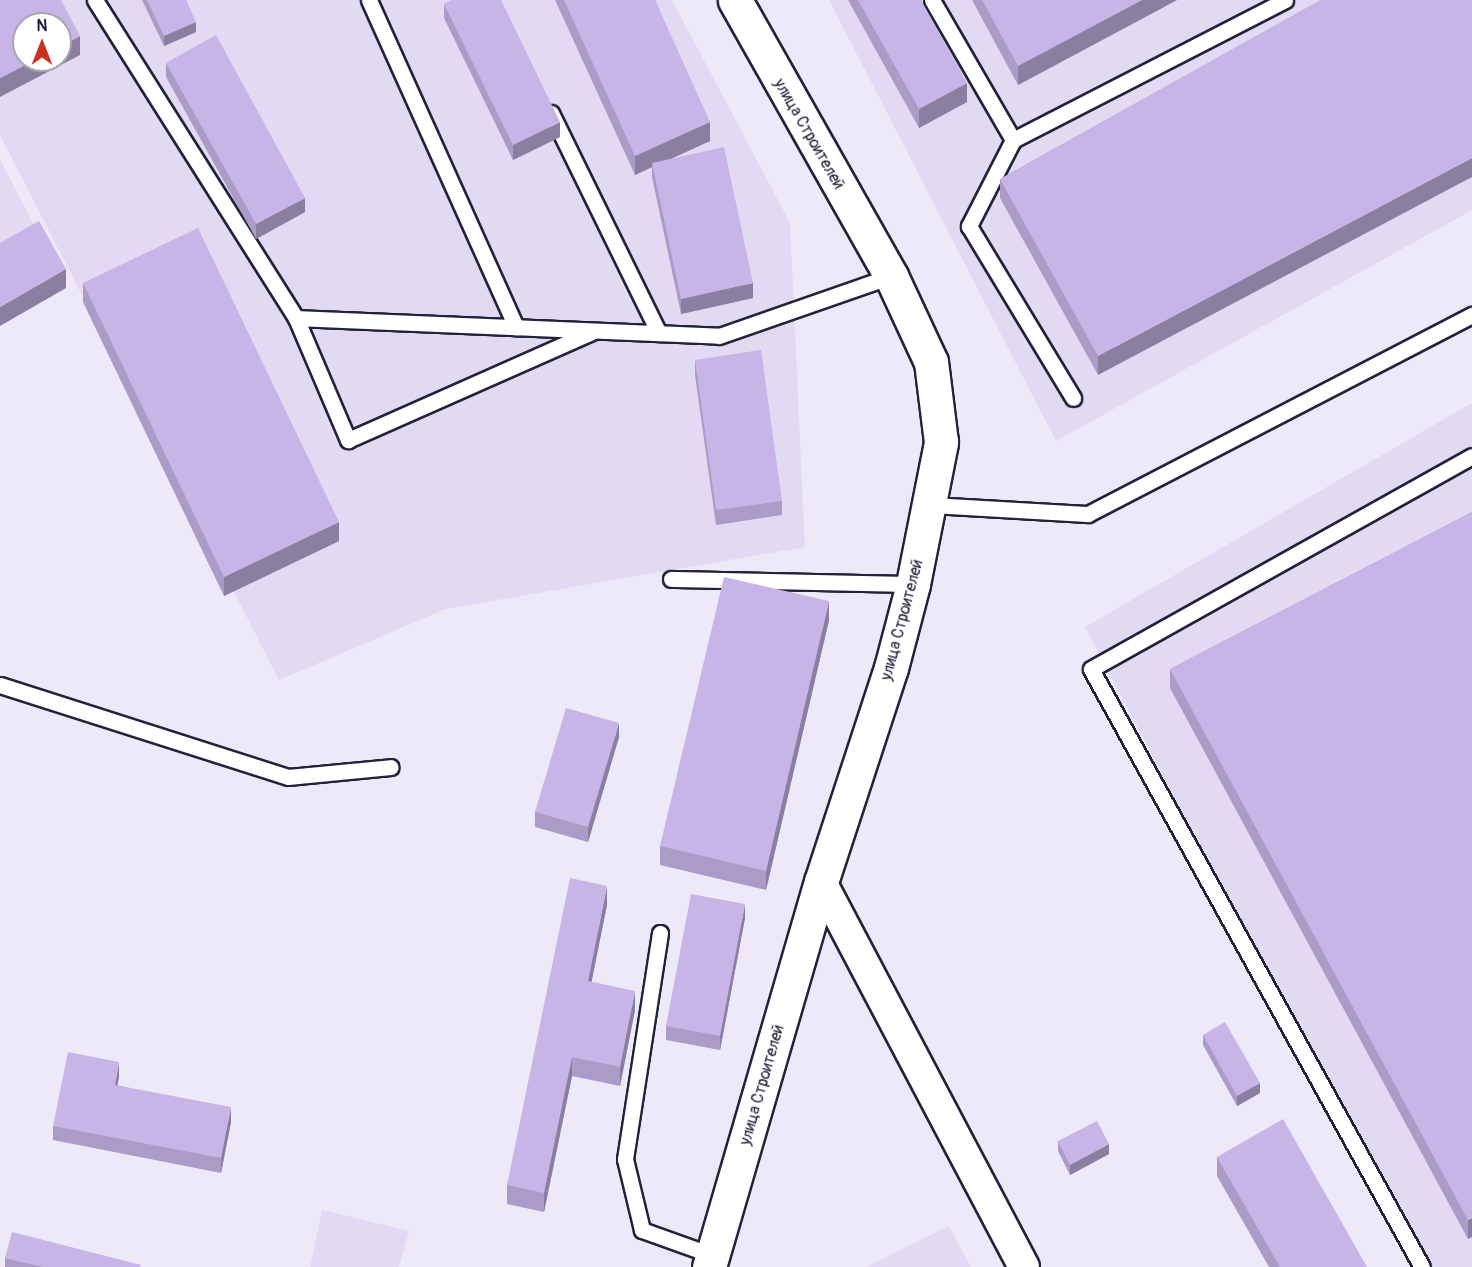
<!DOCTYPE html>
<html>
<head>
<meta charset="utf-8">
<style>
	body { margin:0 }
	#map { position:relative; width:1472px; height:1267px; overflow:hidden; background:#eee9f8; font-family:Pangolin,sans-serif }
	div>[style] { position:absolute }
	.built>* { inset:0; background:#e2d9f3 }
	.roads { filter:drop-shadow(2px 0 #22223b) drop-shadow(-2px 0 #22223b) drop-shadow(0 2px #22223b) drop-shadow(0 -2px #22223b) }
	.service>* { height:15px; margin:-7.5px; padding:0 7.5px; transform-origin:7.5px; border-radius:7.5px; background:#fff }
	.minor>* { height:30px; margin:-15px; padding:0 15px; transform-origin:15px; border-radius:15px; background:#fff }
	.tertiary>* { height:33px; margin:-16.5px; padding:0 16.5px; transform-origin:16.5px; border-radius:16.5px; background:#fff }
	.wall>* { inset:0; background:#aa9cc6 }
	.shaded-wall>* { inset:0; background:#8b7fa1 }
	.building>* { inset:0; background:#c6b5e6 }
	span { translate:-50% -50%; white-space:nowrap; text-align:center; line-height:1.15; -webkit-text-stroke:5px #fff; paint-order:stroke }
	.street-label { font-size:16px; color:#22223b }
	.north { position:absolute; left:12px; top:12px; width:60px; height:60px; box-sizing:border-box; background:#fff; border:2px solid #a7a7b1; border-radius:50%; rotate:0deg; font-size:16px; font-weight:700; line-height:24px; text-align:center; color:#22223b }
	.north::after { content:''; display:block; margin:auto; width:21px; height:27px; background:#c8321e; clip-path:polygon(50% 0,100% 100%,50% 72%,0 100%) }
</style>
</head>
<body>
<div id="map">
	<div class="built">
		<i style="clip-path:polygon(evenodd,0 0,672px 0,790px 223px,805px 547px,445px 609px,279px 680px,0 135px,0 0,24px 24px,60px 24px,60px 60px,24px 60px,24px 24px)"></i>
		<i style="clip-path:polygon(829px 0,1472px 0,1472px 210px,1056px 441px)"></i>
		<i style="clip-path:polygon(0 159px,66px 288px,0 326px)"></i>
		<i style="clip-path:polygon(1472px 403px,1472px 1267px,1420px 1267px,1085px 627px)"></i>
		<i style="clip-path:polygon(322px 1210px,409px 1231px,399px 1267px,310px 1267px)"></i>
		<i style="clip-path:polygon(949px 1226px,971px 1267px,866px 1267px)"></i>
	</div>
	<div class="roads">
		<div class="service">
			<i style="left:95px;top:0;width:376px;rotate:57.7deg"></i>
			<i style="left:296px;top:318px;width:423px;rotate:2.4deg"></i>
			<i style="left:719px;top:336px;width:182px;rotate:-19.2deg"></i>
			<i style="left:369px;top:0;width:359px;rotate:65.8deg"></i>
			<i style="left:932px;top:0;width:162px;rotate:59.9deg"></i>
			<i style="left:1013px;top:140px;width:97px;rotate:117.1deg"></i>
			<i style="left:969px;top:226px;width:201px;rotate:58.8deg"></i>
			<i style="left:551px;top:113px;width:245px;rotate:63.9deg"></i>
			<i style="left:1013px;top:140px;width:306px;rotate:-27.2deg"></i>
			<i style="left:296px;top:318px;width:133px;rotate:66.9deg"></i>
			<i style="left:348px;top:440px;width:267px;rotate:-23.9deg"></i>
			<i style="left:930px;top:505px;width:158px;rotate:3.3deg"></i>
			<i style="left:1088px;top:514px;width:433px;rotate:-27.4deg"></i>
			<i style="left:671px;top:579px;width:242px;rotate:1.2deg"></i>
			<i style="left:0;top:685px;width:302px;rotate:17.7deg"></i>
			<i style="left:288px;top:777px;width:103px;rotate:-5.5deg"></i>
			<i style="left:660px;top:933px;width:229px;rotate:98.8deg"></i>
			<i style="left:625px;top:1159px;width:73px;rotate:76.5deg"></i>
			<i style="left:642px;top:1230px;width:74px;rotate:19.7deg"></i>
			<i style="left:1422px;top:1267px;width:683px;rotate:-118.97deg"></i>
			<i style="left:1091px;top:669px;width:436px;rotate:-29.2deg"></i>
		</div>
		<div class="minor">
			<i style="left:821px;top:882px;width:435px;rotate:62.2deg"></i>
		</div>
		<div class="tertiary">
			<i style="left:709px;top:1267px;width:401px;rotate:-73.8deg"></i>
			<i style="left:821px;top:882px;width:225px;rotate:-71.9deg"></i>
			<i style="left:891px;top:668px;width:87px;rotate:-75.3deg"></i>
			<i style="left:913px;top:584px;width:145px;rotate:-78.8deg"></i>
			<i style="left:941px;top:442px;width:81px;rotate:-97.1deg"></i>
			<i style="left:931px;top:362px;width:95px;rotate:-114.9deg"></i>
			<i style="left:891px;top:276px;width:317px;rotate:-119.5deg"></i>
		</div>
	</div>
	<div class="wall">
		<i style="clip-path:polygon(142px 0,186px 0,196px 32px,164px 46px)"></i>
		<i style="clip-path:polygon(555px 0,655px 0,710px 141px,670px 159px,753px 298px,681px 314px,652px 177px,652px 167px,635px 175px)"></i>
		<i style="clip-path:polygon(848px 0,921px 0,967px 102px,919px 128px)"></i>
		<i style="clip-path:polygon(972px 0,1177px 0,1018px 85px)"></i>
		<i style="clip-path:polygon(1321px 0,1098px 375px,1000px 198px,1000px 179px)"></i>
		<i style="clip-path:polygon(444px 4px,560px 137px,513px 160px,444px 18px)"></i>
		<i style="clip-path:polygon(166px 63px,305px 212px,256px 239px,166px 77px)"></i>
		<i style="clip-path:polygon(83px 283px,339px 541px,224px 596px,83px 302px)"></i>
		<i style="clip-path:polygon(695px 360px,782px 501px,782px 515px,716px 525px,695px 375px)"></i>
		<i style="clip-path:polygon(1472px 512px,1468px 1239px,1170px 688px,1170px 669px)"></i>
		<i style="clip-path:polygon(829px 620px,766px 890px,660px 865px,660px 846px)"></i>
		<i style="clip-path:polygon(619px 737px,588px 842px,535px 827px,535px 812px)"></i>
		<i style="clip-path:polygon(607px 905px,591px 982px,635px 1010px,620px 1086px,572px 1076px,544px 1212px,507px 1204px,507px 1185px)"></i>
		<i style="clip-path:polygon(745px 918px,720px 1050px,666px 1040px,666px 1026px)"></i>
		<i style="clip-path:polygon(1203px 1035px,1260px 1093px,1237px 1106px,1203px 1045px)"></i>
		<i style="clip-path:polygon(119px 1077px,117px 1085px,231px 1122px,221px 1173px,53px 1140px,53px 1126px)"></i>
		<i style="clip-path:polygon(1058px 1141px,1109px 1154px,1070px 1175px,1058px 1151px)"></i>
		<i style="clip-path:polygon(1217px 1157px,1367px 1267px,1269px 1267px,1217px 1176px)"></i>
		<i style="clip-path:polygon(5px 1258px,141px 1267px,5px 1267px)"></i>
	</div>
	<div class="shaded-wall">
		<i style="clip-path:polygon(1142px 0,1177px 0,1018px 85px,1018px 66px)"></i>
		<i style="clip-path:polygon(196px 22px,196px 32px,164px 46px,164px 36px)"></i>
		<i style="clip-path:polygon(80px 36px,80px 55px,0 97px,0 78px,35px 60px,60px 60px,60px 47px)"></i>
		<i style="clip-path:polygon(967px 83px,967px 102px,919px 128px,919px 109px)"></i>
		<i style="clip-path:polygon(560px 122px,560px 137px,513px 160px,513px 145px)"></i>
		<i style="clip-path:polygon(710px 122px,710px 141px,653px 167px,652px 163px,652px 167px,635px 175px,635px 156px)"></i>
		<i style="clip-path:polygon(1472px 158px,1472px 177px,1098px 375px,1098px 356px)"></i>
		<i style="clip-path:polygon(305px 198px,305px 212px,256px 239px,256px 224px)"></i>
		<i style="clip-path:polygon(66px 269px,66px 288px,0 326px,0 307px)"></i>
		<i style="clip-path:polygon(753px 283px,753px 298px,681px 314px,681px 299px)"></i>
		<i style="clip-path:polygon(339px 522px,339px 541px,224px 596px,224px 577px)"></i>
		<i style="clip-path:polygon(829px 601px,829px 620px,766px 890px,766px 871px)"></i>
		<i style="clip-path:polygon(619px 723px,619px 737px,588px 842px,588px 827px)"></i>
		<i style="clip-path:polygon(607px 886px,607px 905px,588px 1000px,588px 981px)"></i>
		<i style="clip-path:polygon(745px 904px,745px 918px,720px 1050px,720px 1036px)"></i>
		<i style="clip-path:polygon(635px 991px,635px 1010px,620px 1086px,620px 1067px)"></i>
		<i style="clip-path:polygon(572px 1057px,572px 1076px,544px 1212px,544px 1193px)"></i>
		<i style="clip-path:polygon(119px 1062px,119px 1077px,115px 1099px,115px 1085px)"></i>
		<i style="clip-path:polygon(1260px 1083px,1260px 1093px,1237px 1106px,1237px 1096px)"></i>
		<i style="clip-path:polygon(231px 1107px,231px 1122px,221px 1173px,221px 1158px)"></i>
		<i style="clip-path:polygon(1109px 1144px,1109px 1154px,1070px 1175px,1070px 1165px)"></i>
		<i style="clip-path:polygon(1472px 1218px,1472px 1237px,1468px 1239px,1468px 1220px)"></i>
	</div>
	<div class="building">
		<i style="clip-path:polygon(0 0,61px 0,80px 36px,60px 47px,60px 24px,24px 24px,24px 60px,35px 60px,0 78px)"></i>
		<i style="clip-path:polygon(147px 0,186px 0,196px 22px,164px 36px)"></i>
		<i style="clip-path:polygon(451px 0,501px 0,560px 122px,513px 145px,444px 4px)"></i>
		<i style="clip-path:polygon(564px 0,655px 0,710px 122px,635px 156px)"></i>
		<i style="clip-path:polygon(858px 0,921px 0,967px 83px,919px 109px)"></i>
		<i style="clip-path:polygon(982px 0,1142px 0,1018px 66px)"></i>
		<i style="clip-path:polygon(1321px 0,1472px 0,1472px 158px,1098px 356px,1000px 179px)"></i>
		<i style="clip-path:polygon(216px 35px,305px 198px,256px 224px,166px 63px)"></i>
		<i style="clip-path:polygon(724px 147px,753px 283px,681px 299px,652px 163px)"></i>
		<i style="clip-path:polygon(39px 221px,66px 269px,0 307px,0 243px)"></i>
		<i style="clip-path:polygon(198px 228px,339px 522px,224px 577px,83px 283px)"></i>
		<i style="clip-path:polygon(761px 350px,782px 501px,716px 510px,695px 360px)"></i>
		<i style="clip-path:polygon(1472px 512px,1472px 1218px,1468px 1220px,1170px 669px)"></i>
		<i style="clip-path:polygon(724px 577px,829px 601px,766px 871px,660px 846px)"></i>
		<i style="clip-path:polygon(566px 708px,619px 723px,588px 827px,535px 812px)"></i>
		<i style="clip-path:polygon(570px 878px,607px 886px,588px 981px,635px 991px,620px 1067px,572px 1057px,544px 1193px,507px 1185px)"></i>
		<i style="clip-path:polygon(691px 894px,745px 904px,720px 1036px,666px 1026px)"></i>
		<i style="clip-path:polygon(1225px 1022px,1260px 1083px,1237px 1096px,1203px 1035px)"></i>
		<i style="clip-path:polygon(68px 1052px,119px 1062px,115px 1085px,231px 1107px,221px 1158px,53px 1126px)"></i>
		<i style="clip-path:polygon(1283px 1119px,1367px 1267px,1280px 1267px,1217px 1157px)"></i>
		<i style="clip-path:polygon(1097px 1121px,1109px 1144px,1070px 1165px,1058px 1141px)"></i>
		<i style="clip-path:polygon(12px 1232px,141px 1265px,140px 1267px,42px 1267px,5px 1258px)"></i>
	</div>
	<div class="street-label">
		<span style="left:809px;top:134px;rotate:60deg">улица Строителей</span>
		<span style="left:902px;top:620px;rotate:-75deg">улица Строителей</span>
		<span style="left:762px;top:1085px;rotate:-74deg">улица Строителей</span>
	</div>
	<div class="north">N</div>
</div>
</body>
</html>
